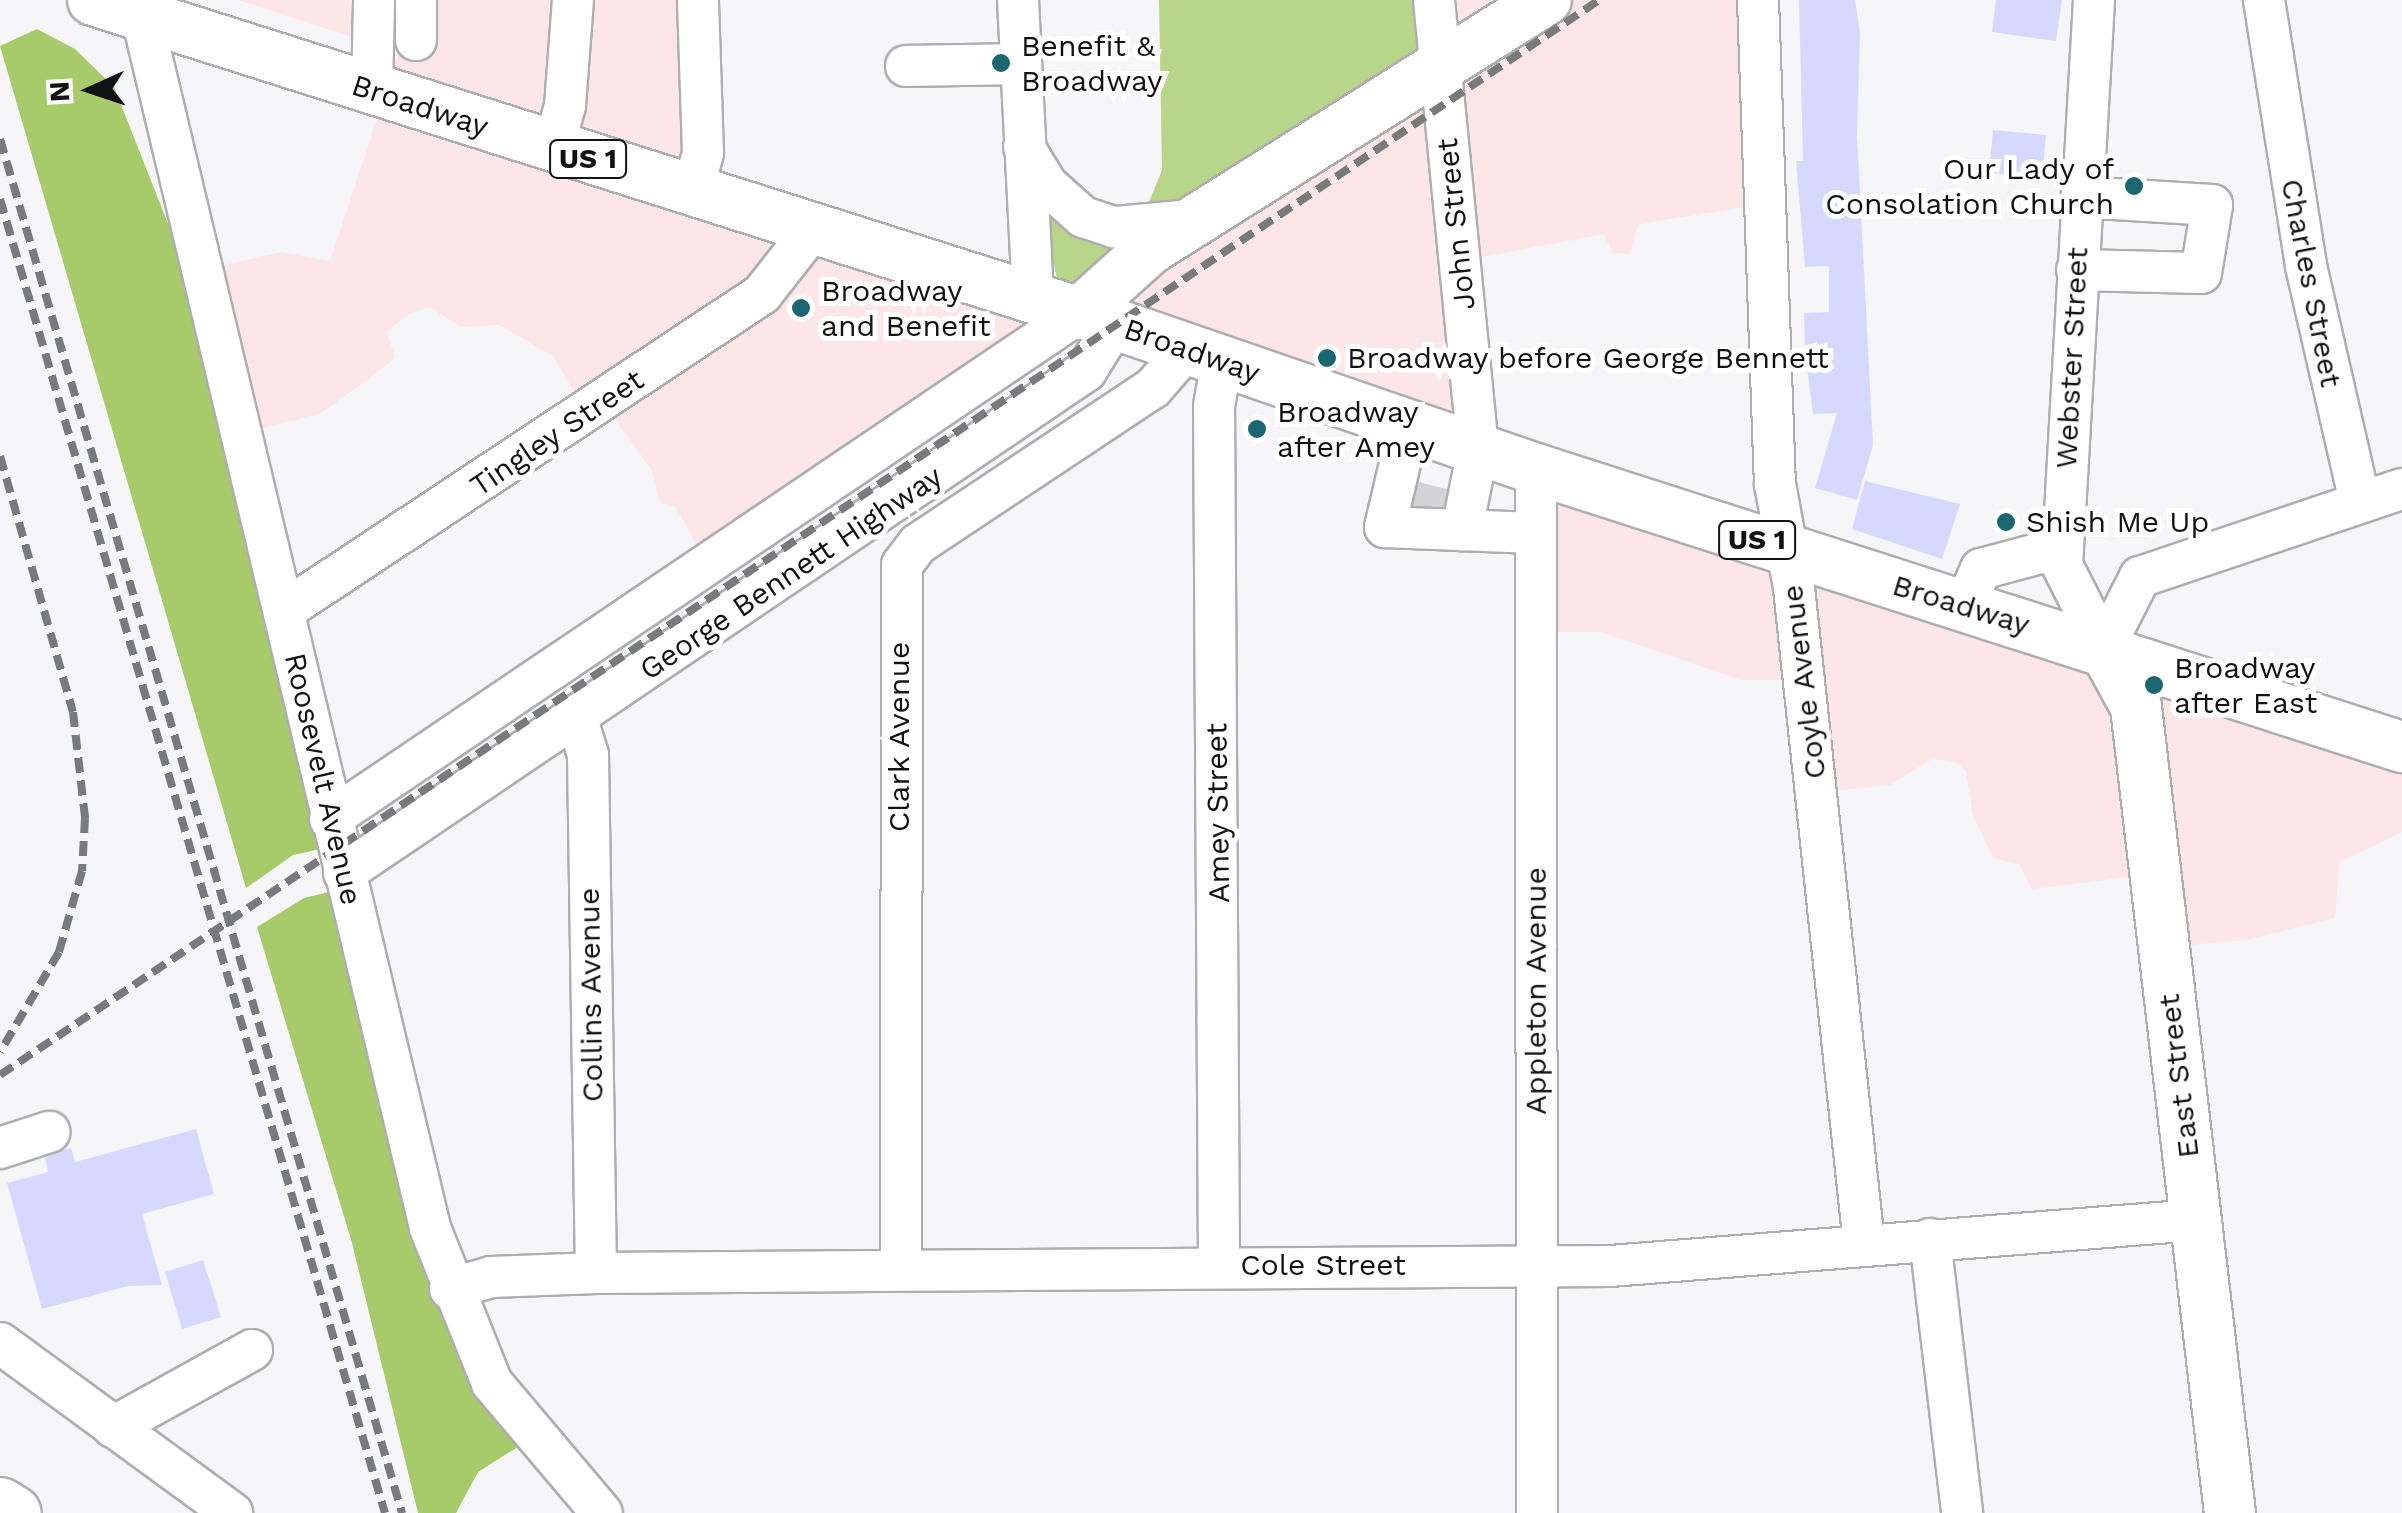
<!DOCTYPE html>
<html>
<head>
<meta charset="utf-8">
<style>
	body { margin:0 }
	#map { position:relative; width:2402px; height:1513px; overflow:hidden; background:#f6f6f9; font-family:"Work Sans",sans-serif }
	div>[style] { position:absolute }
	.commercial>* { inset:0; background:#fce6e8 }
	.green>* { inset:0; background:#b8d689 }
	.forest>* { inset:0; background:#a7ca6b }
	.building>* { inset:0; background:#d5d9fe }
	.minor-tunnel>* { height:40px; margin-top:-20px; transform-origin:0; background:repeating-linear-gradient(90deg,#d4d4d6 0 40px,transparent 0 60px) }
	.roads { filter:drop-shadow(2px 0 #aeaeb1) drop-shadow(-2px 0 #aeaeb1) drop-shadow(0 2px #aeaeb1) drop-shadow(0 -2px #aeaeb1) }
	.minor>* { height:40px; margin:-20px; padding:0 20px; transform-origin:20px; border-radius:20px; background:#fff }
	.major>* { height:50px; margin:-25px; padding:0 25px; transform-origin:25px; border-radius:25px; background:#fff }
	.highway>* { height:55px; margin:-27.5px; padding:0 27.5px; transform-origin:27.5px; border-radius:27.5px; background:#fff }
	.rail>* { height:8px; margin-top:-4px; transform-origin:0; background:repeating-linear-gradient(90deg,#797a7c 0 15px,transparent 0 23px) }
	.dots>* { width:28px; height:28px; translate:-50% -50%; box-sizing:border-box; border:5px solid #fff; border-radius:50% }
	span { translate:-50% -50%; white-space:nowrap; text-align:center; line-height:1.15; -webkit-text-stroke:10px #fff; paint-order:stroke }
	.shield-label span { padding:2px 8px; background:#fff; border:2px solid; border-radius:8px; -webkit-text-stroke-width:0 }
	.shield-label { font-size:28px; color:#111213; font-weight:700 }
	.poi-label { font-size:30px; color:#111213 }
	.left { translate:0 -50%; text-align:left }
	.right { translate:-100% -50%; text-align:right }
	.street-label { font-size:30px; color:#111213 }
	.north { position:absolute; left:40px; top:40px; width:100px; height:100px; -webkit-text-stroke:8px #fff; paint-order:stroke; rotate:267deg; font-size:28px; font-weight:700; line-height:40px; text-align:center; color:#111213 }
	.north::after { content:''; display:block; margin:auto; width:35px; height:45px; background:#111213; clip-path:polygon(50% 0,100% 100%,50% 72%,0 100%) }
</style>
</head>
<body>
<div id="map">
	<div class="commercial">
		<i style="clip-path:polygon(238px 0,706px 0,709px 188px,1060px 303px,709px 568px,675px 506px,660px 503px,651px 469px,608px 410px,589px 417px,553px 356px,499px 325px,461px 327px,429px 307px,410px 314px,387px 331px,395px 358px,359px 386px,319px 414px,250px 431px,210px 268px,282px 252px,330px 261px,399px 52px)"></i>
		<i style="clip-path:polygon(1448px 0,1765px 0,1771px 203px,1639px 224px,1630px 254px,1612px 253px,1604px 234px,1472px 259px,1490px 442px,1112px 303px)"></i>
		<i style="clip-path:polygon(1550px 471px,2402px 742px,2402px 832px,2340px 862px,2335px 918px,2246px 940px,2179px 946px,2161px 873px,2032px 889px,2020px 865px,1993px 858px,1973px 816px,1966px 771px,1955px 762px,1932px 759px,1890px 785px,1832px 791px,1810px 679px,1741px 680px,1601px 632px,1546px 632px)"></i>
	</div>
	<div class="green">
		<i style="clip-path:polygon(1159px 0,1448px 0,1452px 36px,1112px 303px,1058px 283px,1034px 175px,1141px 222px,1162px 170px)"></i>
	</div>
	<div class="forest">
		<i style="clip-path:polygon(37px 29px,75px 49px,114px 87px,250px 431px,339px 845px,293px 855px,246px 888px,0 46px)"></i>
		<i style="clip-path:polygon(354px 886px,459px 1278px,540px 1433px,478px 1472px,456px 1513px,418px 1513px,352px 1243px,257px 927px,304px 898px)"></i>
	</div>
	<div class="building">
		<i style="clip-path:polygon(1799px 0,1855px 0,1860px 32px,1857px 135px,1873px 445px,1857px 500px,1815px 488px,1837px 413px,1813px 414px,1805px 350px,1804px 313px,1829px 312px,1829px 266px,1805px 267px,1796px 161px,1803px 161px)"></i>
		<i style="clip-path:polygon(1996px 0,2062px 0,2056px 41px,1992px 32px)"></i>
		<i style="clip-path:polygon(1993px 130px,2046px 135px,2042px 178px,1989px 173px)"></i>
		<i style="clip-path:polygon(1865px 481px,1960px 504px,1942px 559px,1852px 529px)"></i>
		<i style="clip-path:polygon(196px 1129px,214px 1194px,142px 1214px,162px 1285px,128px 1286px,42px 1309px,7px 1183px,48px 1172px,45px 1158px,63px 1150px,71px 1148px,75px 1162px)"></i>
		<i style="clip-path:polygon(203px 1260px,221px 1317px,182px 1329px,165px 1272px)"></i>
	</div>
	<div class="minor-tunnel">
		<i style="left:1412px;top:501px;width:33px;rotate:14deg"></i>
	</div>
	<div class="roads">
		<div class="minor">
			<i style="left:138px;top:0;width:1262px;rotate:76.62deg"></i>
			<i style="left:430px;top:1228px;width:167px;rotate:68.2deg"></i>
			<i style="left:492px;top:1383px;width:170px;rotate:49.8deg"></i>
			<i style="left:416px;top:0;width:40px;rotate:90deg"></i>
			<i style="left:1018px;top:0;width:300px;rotate:87.1deg"></i>
			<i style="left:1434px;top:0;width:451px;rotate:84.4deg"></i>
			<i style="left:1478px;top:449px;width:83px;rotate:101.2deg"></i>
			<i style="left:1758px;top:0;width:484px;rotate:88deg"></i>
			<i style="left:1775px;top:484px;width:106px;rotate:79.6deg"></i>
			<i style="left:1794px;top:588px;width:660px;rotate:83.91deg"></i>
			<i style="left:2094px;top:0;width:566px;rotate:93.24deg"></i>
			<i style="left:2062px;top:565px;width:93px;rotate:63.2deg"></i>
			<i style="left:2264px;top:0;width:269px;rotate:81deg"></i>
			<i style="left:2306px;top:266px;width:242px;rotate:77.1deg"></i>
			<i style="left:906px;top:66px;width:114px;rotate:-1deg"></i>
			<i style="left:372px;top:91px;width:91px;rotate:-88.7deg"></i>
			<i style="left:1024px;top:147px;width:44px;rotate:58.8deg"></i>
			<i style="left:1047px;top:185px;width:48px;rotate:41.6deg"></i>
			<i style="left:1083px;top:217px;width:33px;rotate:18deg"></i>
			<i style="left:1114px;top:227px;width:77px;rotate:-5.2deg"></i>
			<i style="left:553px;top:148px;width:44px;rotate:-74.1deg"></i>
			<i style="left:565px;top:106px;width:106px;rotate:-85.7deg"></i>
			<i style="left:692px;top:192px;width:41px;rotate:-74.2deg"></i>
			<i style="left:703px;top:153px;width:153px;rotate:-91.9deg"></i>
			<i style="left:2077px;top:270px;width:124px;rotate:1.4deg"></i>
			<i style="left:2201px;top:273px;width:69px;rotate:-80.8deg"></i>
			<i style="left:2212px;top:205px;width:131px;rotate:-176.5deg"></i>
			<i style="left:1409px;top:425px;width:105px;rotate:103.2deg"></i>
			<i style="left:1385px;top:527px;width:149px;rotate:2.3deg"></i>
			<i style="left:1536px;top:469px;width:1044px;rotate:89.95deg"></i>
			<i style="left:1964px;top:607px;width:42px;rotate:-65.9deg"></i>
			<i style="left:1981px;top:569px;width:85px;rotate:-15deg"></i>
			<i style="left:285px;top:610px;width:572px;rotate:-33.52deg"></i>
			<i style="left:762px;top:294px;width:78px;rotate:-51.8deg"></i>
			<i style="left:2104px;top:648px;width:80px;rotate:-63.1deg"></i>
			<i style="left:2140px;top:577px;width:276px;rotate:-18.6deg"></i>
			<i style="left:577px;top:719px;width:38px;rotate:73deg"></i>
			<i style="left:588px;top:755px;width:518px;rotate:89.12deg"></i>
			<i style="left:330px;top:819px;width:904px;rotate:-34.04deg"></i>
			<i style="left:344px;top:873px;width:896px;rotate:-34.08deg"></i>
			<i style="left:1086px;top:371px;width:55px;rotate:-58.3deg"></i>
			<i style="left:0;top:1148px;width:52px;rotate:-18.1deg"></i>
			<i style="left:1930px;top:1239px;width:276px;rotate:83.3deg"></i>
			<i style="left:1219px;top:1266px;width:860px;rotate:-90.33deg"></i>
			<i style="left:1214px;top:406px;width:46px;rotate:-79.9deg"></i>
			<i style="left:901px;top:1268px;width:703px;rotate:-89.92deg"></i>
			<i style="left:902px;top:565px;width:26px;rotate:-53deg"></i>
			<i style="left:918px;top:544px;width:282px;rotate:-33.6deg"></i>
			<i style="left:1153px;top:388px;width:50px;rotate:-49deg"></i>
			<i style="left:450px;top:1289px;width:43px;rotate:-16.3deg"></i>
			<i style="left:491px;top:1277px;width:105px;rotate:-2.2deg"></i>
			<i style="left:596px;top:1273px;width:1014px;rotate:-0.4deg"></i>
			<i style="left:1610px;top:1266px;width:588px;rotate:-4.49deg"></i>
			<i style="left:0;top:1343px;width:288px;rotate:36.2deg"></i>
			<i style="left:113px;top:1427px;width:159px;rotate:-29deg"></i>
		</div>
		<div class="major">
			<i style="left:93px;top:0;width:1072px;rotate:17.59deg"></i>
			<i style="left:1115px;top:324px;width:445px;rotate:19deg"></i>
			<i style="left:1536px;top:469px;width:910px;rotate:17.8deg"></i>
			<i style="left:1079px;top:313px;width:96px;rotate:-42deg"></i>
			<i style="left:1150px;top:249px;width:468px;rotate:-32.2deg"></i>
			<i style="left:2104px;top:648px;width:67px;rotate:61.5deg"></i>
			<i style="left:2136px;top:707px;width:811px;rotate:83.35deg"></i>
		</div>
		<div class="highway">
			<i style="left:0;top:1505px;width:15px;rotate:32deg"></i>
		</div>
	</div>
	<div class="rail">
		<i style="left:0;top:139px;width:1432px;rotate:73.69deg"></i>
		<i style="left:0;top:199px;width:1369px;rotate:73.67deg"></i>
		<i style="left:0;top:456px;width:266px;rotate:74.1deg"></i>
		<i style="left:73px;top:712px;width:107px;rotate:83.5deg"></i>
		<i style="left:85px;top:818px;width:53px;rotate:93.2deg"></i>
		<i style="left:82px;top:871px;width:84px;rotate:105.9deg"></i>
		<i style="left:59px;top:952px;width:116px;rotate:120.5deg"></i>
		<i style="left:0;top:1075px;width:1927px;rotate:-33.91deg"></i>
	</div>
	<div class="dots">
		<i style="left:1001px;top:63px;background:#1b6671"></i>
		<i style="left:2134px;top:186px;background:#1b6671"></i>
		<i style="left:801px;top:308px;background:#1b6671"></i>
		<i style="left:1327px;top:358px;background:#1b6671"></i>
		<i style="left:1257px;top:429px;background:#1b6671"></i>
		<i style="left:2006px;top:522px;background:#1b6671"></i>
		<i style="left:2154px;top:685px;background:#1b6671"></i>
	</div>
	<div class="shield-label">
		<span style="left:588px;top:159px">US 1</span>
		<span style="left:1757px;top:540px">US 1</span>
	</div>
	<div class="poi-label">
		<span class="left" style="left:1021px;top:63px">Benefit &amp;<br>Broadway</span>
		<span class="right" style="left:2114px;top:186px">Our Lady of<br>Consolation Church</span>
		<span class="left" style="left:821px;top:308px">Broadway<br>and Benefit</span>
		<span class="left" style="left:1347px;top:358px">Broadway before George Bennett</span>
		<span class="left" style="left:1277px;top:429px">Broadway<br>after Amey</span>
		<span class="left" style="left:2026px;top:522px">Shish Me Up</span>
		<span class="left" style="left:2174px;top:685px">Broadway<br>after East</span>
	</div>
	<div class="street-label">
		<span style="left:420px;top:106px;rotate:18deg">Broadway</span>
		<span style="left:1456px;top:224px;rotate:-96deg">John Street</span>
		<span style="left:2311px;top:283px;rotate:79deg">Charles Street</span>
		<span style="left:1192px;top:351px;rotate:19deg">Broadway</span>
		<span style="left:2072px;top:358px;rotate:-87deg">Webster Street</span>
		<span style="left:557px;top:433px;rotate:-34deg">Tingley Street</span>
		<span style="left:791px;top:573px;rotate:-34deg">George Bennett Highway</span>
		<span style="left:1961px;top:605px;rotate:17deg">Broadway</span>
		<span style="left:1804px;top:682px;rotate:-97deg">Coyle Avenue</span>
		<span style="left:899px;top:737px;rotate:-90deg">Clark Avenue</span>
		<span style="left:323px;top:779px;rotate:77deg">Roosevelt Avenue</span>
		<span style="left:1218px;top:813px;rotate:-91deg">Amey Street</span>
		<span style="left:1536px;top:991px;rotate:-90deg">Appleton Avenue</span>
		<span style="left:591px;top:995px;rotate:-91deg">Collins Avenue</span>
		<span style="left:2179px;top:1076px;rotate:-97deg">East Street</span>
		<span style="left:1323px;top:1265px">Cole Street</span>
	</div>
	<div class="north">N</div>
</div>
</body>
</html>
